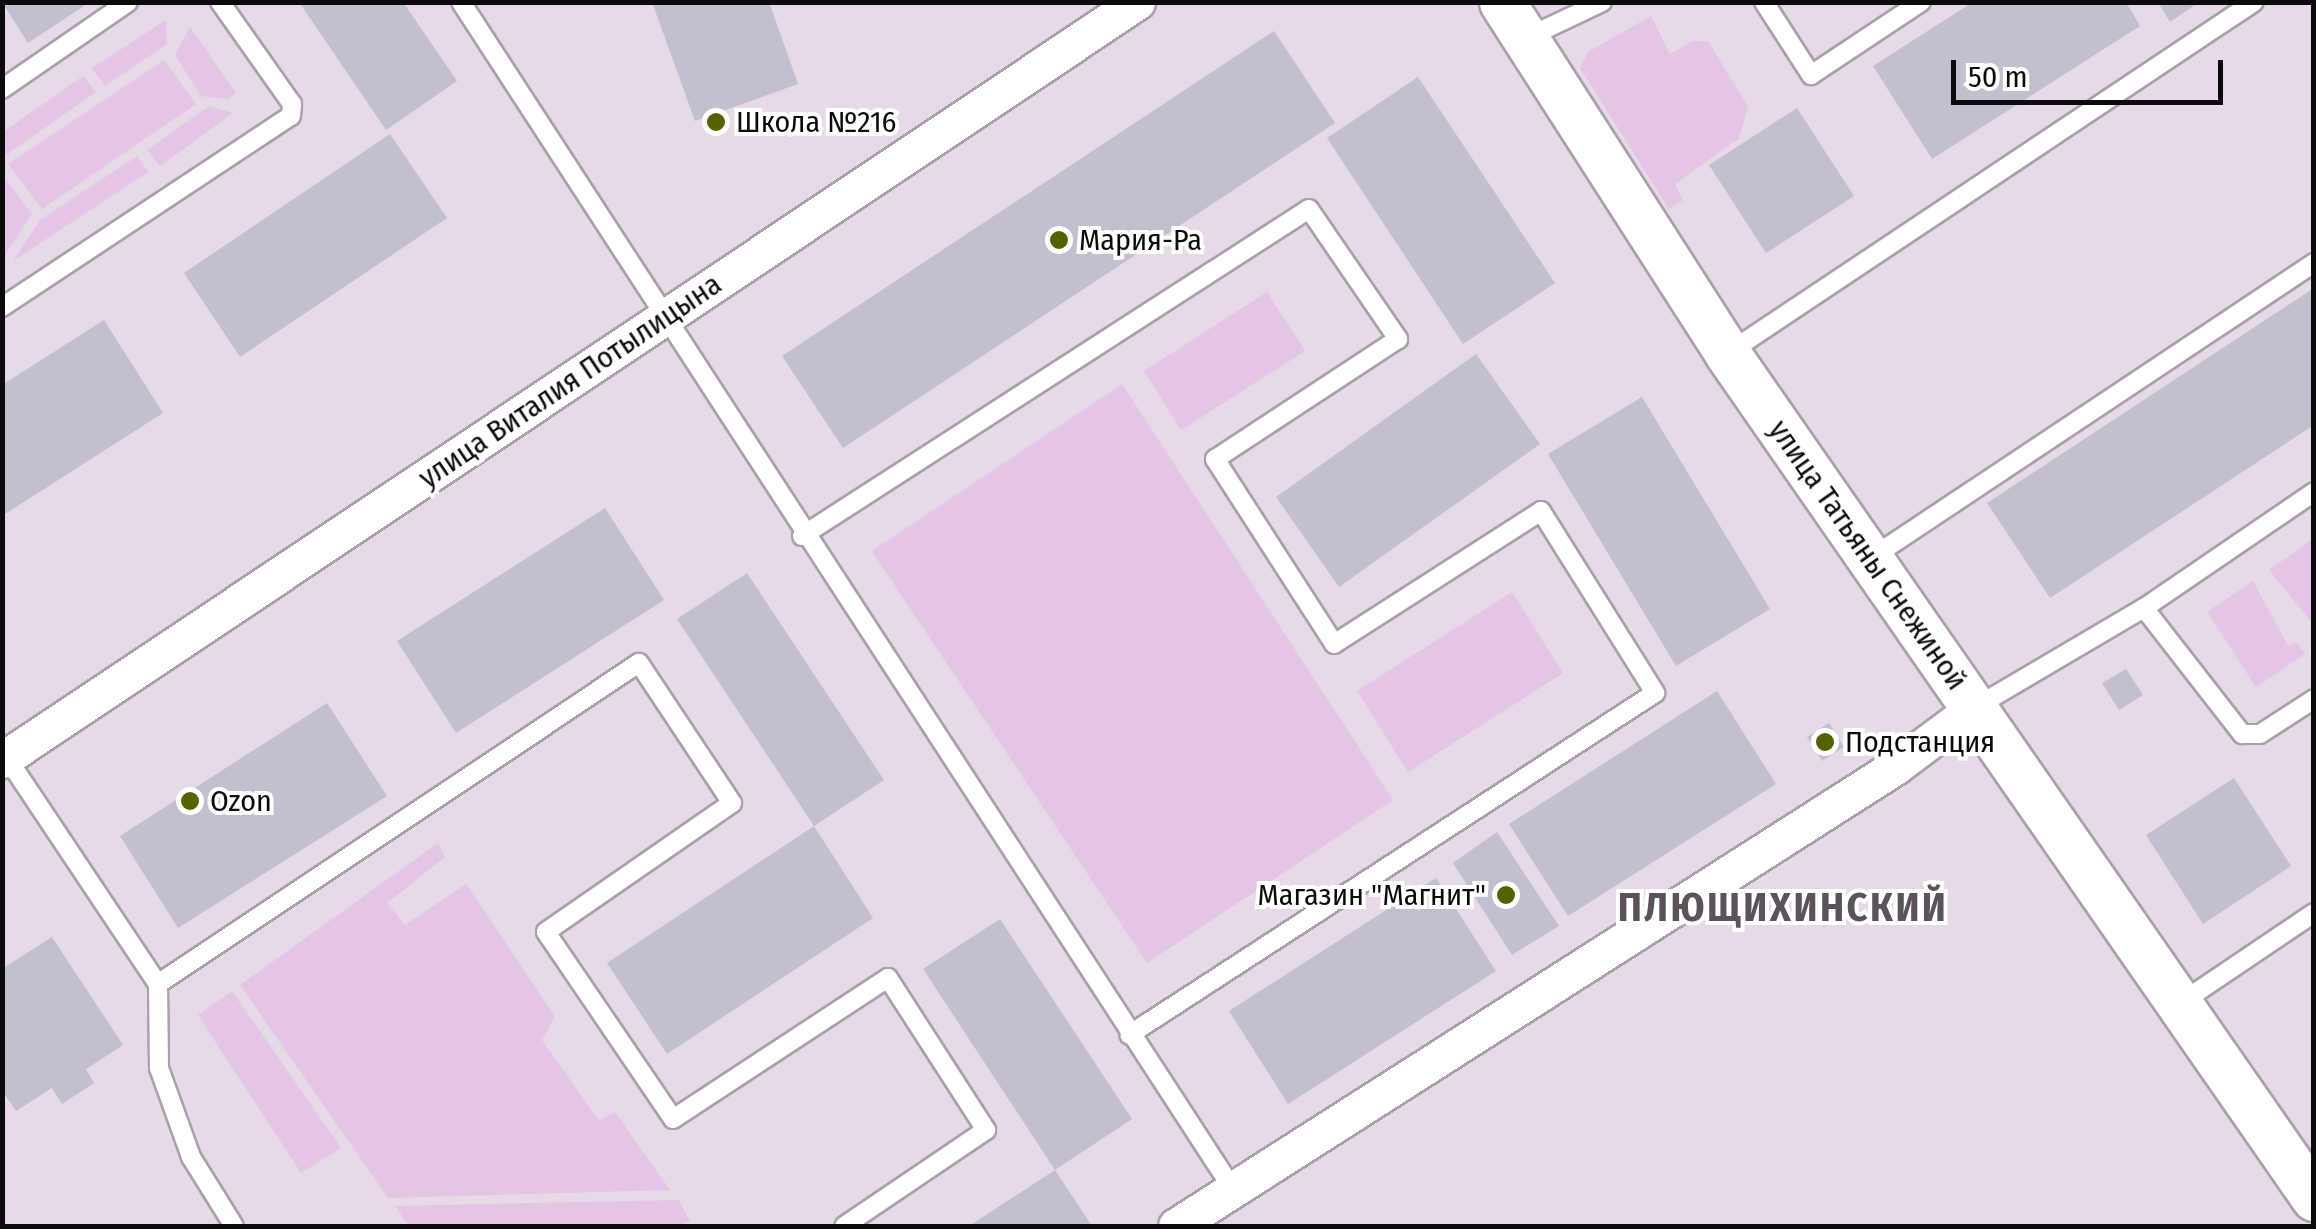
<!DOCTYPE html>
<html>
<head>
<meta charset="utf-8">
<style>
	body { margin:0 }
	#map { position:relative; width:2316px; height:1229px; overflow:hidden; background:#e5dae6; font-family:"Fira Sans Condensed",sans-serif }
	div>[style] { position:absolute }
	.green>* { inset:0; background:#e4c4e7 }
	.building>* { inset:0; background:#c2c0ce }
	.roads { filter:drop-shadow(2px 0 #aaa0ab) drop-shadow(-2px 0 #aaa0ab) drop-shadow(0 2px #aaa0ab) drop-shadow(0 -2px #aaa0ab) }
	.service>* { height:18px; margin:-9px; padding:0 9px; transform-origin:9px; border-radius:9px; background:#fff }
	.minor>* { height:35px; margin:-17.5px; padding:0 17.5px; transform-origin:17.5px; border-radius:17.5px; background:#fff }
	.tertiary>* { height:45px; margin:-22.5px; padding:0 22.5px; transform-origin:22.5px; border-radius:22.5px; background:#fff }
	.dots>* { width:28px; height:28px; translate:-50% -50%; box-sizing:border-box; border:5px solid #fff; border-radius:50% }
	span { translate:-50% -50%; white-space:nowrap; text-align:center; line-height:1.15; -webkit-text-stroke:8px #fff; paint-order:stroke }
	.poi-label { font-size:30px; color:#0d0a0e }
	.left { translate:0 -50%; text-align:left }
	.right { translate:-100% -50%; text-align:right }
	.street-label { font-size:30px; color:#0d0a0e }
	.district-label { font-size:40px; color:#5b525c; font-weight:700; letter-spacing:2.5px }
	.frame { position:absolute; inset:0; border:5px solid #0d0a0e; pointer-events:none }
	.scale { position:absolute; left:1951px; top:60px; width:272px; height:45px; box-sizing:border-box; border:5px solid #0d0a0e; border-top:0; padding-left:12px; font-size:30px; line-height:35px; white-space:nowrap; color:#0d0a0e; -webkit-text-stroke:8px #fff; paint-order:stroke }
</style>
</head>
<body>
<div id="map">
	<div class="green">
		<i style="clip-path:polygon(1651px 16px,1670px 54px,1693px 41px,1708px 41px,1748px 107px,1739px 138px,1675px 184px,1683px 200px,1669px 209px,1580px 68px,1588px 52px)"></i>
		<i style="clip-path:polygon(166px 20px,167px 44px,105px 86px,92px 68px)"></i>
		<i style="clip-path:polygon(190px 27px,236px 93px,228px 99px,201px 96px,175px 55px)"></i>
		<i style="clip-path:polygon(164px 60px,196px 104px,42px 209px,8px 164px)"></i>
		<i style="clip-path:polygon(83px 76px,96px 92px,3px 157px,3px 132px)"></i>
		<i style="clip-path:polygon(209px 106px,233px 113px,160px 166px,147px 150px)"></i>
		<i style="clip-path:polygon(137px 156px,148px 172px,13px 261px,40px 220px)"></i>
		<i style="clip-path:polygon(3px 176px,32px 214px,3px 258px)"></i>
		<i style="clip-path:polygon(1267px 292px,1305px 351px,1181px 430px,1144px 371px)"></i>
		<i style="clip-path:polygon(1122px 384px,1393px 800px,1147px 963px,872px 551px)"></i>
		<i style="clip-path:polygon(2313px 539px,2313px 624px,2269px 570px)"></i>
		<i style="clip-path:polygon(2253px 581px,2288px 646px,2296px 642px,2305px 654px,2256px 687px,2207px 612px)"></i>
		<i style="clip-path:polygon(1512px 592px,1563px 673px,1408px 772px,1357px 691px)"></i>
		<i style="clip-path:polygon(438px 843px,445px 857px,387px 903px,405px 925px,466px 884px,555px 1017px,542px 1040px,599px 1121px,615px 1112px,670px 1190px,388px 1198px,240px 985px)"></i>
		<i style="clip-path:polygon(232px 991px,341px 1148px,301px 1173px,198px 1015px)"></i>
		<i style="clip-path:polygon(679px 1200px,690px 1221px,679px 1226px,409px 1226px,395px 1206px)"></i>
	</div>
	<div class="building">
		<i style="clip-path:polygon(2px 2px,90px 2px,28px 43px)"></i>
		<i style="clip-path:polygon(299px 2px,403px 2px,457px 81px,386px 130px)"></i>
		<i style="clip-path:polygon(652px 2px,769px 2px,798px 84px,695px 121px)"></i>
		<i style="clip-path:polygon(1973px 2px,2126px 2px,2140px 26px,1932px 159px,1873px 66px)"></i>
		<i style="clip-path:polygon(2158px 2px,2199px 2px,2170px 22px)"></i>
		<i style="clip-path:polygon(1274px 31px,1335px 123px,843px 448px,782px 356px)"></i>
		<i style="clip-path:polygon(1418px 77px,1555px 283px,1463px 344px,1327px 138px)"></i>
		<i style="clip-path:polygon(1797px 108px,1854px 196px,1766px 253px,1709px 165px)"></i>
		<i style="clip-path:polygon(390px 134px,447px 218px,240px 357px,184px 273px)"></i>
		<i style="clip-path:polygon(2314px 288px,2314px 425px,2050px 598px,1987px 503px)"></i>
		<i style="clip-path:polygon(104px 320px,163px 413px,2px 516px,2px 385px)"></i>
		<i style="clip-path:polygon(1476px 354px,1540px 444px,1339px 587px,1276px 497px)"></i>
		<i style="clip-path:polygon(1642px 397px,1770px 609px,1676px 666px,1548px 454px)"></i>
		<i style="clip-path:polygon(605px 508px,664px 600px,456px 733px,397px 641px)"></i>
		<i style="clip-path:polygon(747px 573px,884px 780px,814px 826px,677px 619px)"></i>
		<i style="clip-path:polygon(2126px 669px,2143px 695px,2119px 710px,2102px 683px)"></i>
		<i style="clip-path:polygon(1717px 691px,1776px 784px,1568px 916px,1509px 824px)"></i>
		<i style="clip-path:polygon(327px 703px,387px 796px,178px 928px,120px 836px)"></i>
		<i style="clip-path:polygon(1829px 723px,1844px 747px,1822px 761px,1807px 737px)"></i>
		<i style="clip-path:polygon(2234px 778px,2291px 866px,2203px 924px,2146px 835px)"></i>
		<i style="clip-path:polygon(814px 826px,873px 918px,667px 1054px,607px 963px)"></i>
		<i style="clip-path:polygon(1497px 832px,1559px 926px,1512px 955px,1453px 863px)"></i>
		<i style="clip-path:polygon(1436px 878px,1496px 971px,1288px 1104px,1229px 1011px)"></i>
		<i style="clip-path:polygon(1000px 919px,1132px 1119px,1055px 1170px,923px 969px)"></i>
		<i style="clip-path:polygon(52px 937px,123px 1045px,86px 1069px,94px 1083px,62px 1104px,52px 1088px,16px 1111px,2px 1090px,2px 969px)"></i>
		<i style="clip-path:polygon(1055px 1170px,1092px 1226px,969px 1226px)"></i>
	</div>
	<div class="roads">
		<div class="service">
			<i style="left:461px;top:2px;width:1415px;rotate:56.97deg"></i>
			<i style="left:1764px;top:2px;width:87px;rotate:57.2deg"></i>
			<i style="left:1811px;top:75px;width:132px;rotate:-33.6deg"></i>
			<i style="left:1526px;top:38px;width:84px;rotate:-25.3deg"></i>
			<i style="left:2px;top:89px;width:153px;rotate:-34.6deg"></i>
			<i style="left:2px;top:307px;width:346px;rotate:-33.5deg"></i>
			<i style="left:291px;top:116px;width:12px;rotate:-85deg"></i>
			<i style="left:292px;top:104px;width:125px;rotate:-125.2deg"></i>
			<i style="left:1728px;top:353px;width:632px;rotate:-33.72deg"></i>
			<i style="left:802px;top:536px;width:603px;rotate:-32.82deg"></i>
			<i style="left:1309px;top:209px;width:158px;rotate:55.6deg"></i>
			<i style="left:1398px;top:339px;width:219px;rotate:146.7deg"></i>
			<i style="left:1215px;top:459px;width:220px;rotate:57.2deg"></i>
			<i style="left:1334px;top:644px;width:246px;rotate:-32.7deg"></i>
			<i style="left:1541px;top:511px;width:215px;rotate:57.9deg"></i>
			<i style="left:1655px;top:693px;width:627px;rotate:146.97deg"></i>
			<i style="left:1874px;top:556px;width:529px;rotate:-33.66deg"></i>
			<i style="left:2144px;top:608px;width:160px;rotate:52.1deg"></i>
			<i style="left:2242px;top:734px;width:18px"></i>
			<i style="left:2260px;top:734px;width:64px;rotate:-32.9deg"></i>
			<i style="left:1974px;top:708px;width:197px;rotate:-30.5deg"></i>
			<i style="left:2144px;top:608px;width:206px;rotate:-34.3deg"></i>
			<i style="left:3px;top:752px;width:279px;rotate:56.3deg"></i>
			<i style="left:158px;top:984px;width:84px;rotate:89.3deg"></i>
			<i style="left:159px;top:1068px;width:95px;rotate:70.2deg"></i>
			<i style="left:191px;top:1157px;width:81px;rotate:58.1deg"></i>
			<i style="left:158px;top:984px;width:578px;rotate:-33.72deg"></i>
			<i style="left:639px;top:663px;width:168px;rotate:56.4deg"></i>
			<i style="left:732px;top:803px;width:226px;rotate:145.3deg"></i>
			<i style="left:546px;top:932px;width:226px;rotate:55.8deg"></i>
			<i style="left:673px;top:1119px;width:257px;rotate:-33.3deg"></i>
			<i style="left:888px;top:978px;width:181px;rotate:57.2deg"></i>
			<i style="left:986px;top:1130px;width:171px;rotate:145.9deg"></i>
			<i style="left:2182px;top:1002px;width:159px;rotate:-34deg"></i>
		</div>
		<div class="minor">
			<i style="left:2px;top:760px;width:1365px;rotate:-33.74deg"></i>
			<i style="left:1176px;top:1226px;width:853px;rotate:-32.55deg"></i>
			<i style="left:1895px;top:767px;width:99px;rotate:-36.8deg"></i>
		</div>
		<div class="tertiary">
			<i style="left:1502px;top:2px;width:417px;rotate:57.3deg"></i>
			<i style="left:1727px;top:353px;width:1029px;rotate:55.21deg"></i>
		</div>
	</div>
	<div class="dots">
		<i style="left:716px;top:122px;background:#586100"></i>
		<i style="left:1059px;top:240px;background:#586100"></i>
		<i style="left:1825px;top:742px;background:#586100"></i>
		<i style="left:190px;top:801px;background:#586100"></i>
		<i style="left:1506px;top:895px;background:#586100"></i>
	</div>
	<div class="poi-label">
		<span class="left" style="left:736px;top:122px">Школа №216</span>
		<span class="left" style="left:1079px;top:240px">Мария-Ра</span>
		<span class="left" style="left:1845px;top:742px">Подстанция</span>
		<span class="left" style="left:210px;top:801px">Ozon</span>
		<span class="right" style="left:1486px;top:895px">Магазин "Магнит"</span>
	</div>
	<div class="street-label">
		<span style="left:570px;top:381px;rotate:-34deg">улица Виталия Потылицына</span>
		<span style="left:1868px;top:555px;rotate:55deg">улица Татьяны Снежиной</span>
	</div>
	<div class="district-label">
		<span style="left:1783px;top:908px">ПЛЮЩИХИНСКИЙ</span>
	</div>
	<div class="frame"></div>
	<div class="scale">50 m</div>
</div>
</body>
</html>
